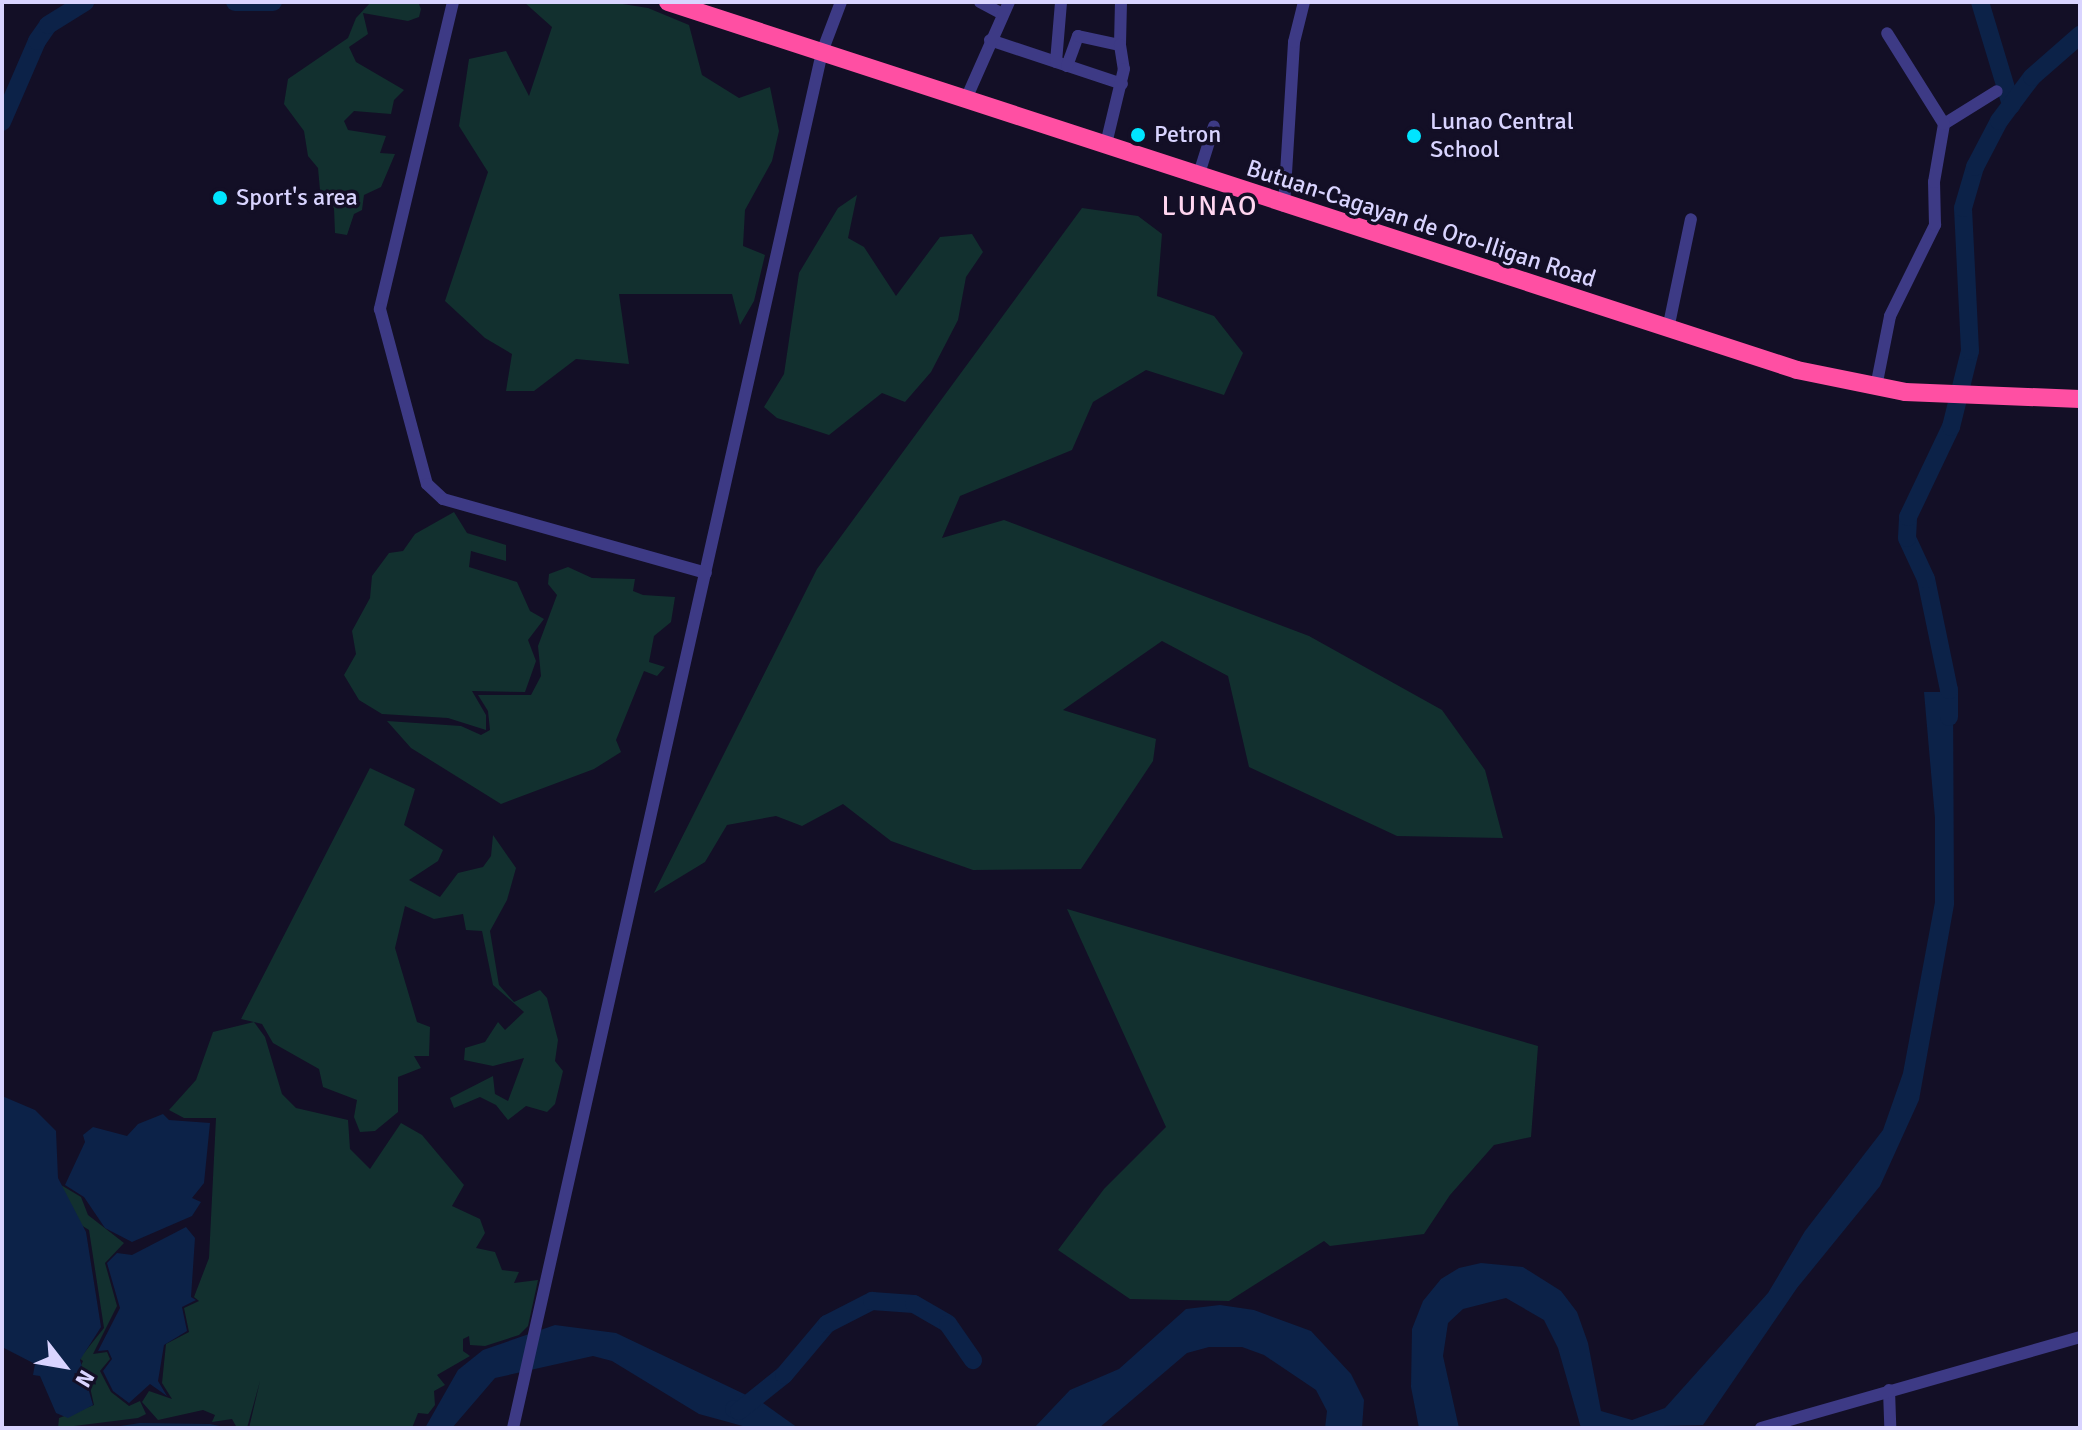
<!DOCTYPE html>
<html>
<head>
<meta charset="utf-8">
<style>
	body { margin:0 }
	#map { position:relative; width:2082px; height:1430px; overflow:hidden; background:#130f26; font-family:Signika,sans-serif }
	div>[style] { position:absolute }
	.green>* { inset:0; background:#12302f }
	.water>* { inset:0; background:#0c2248 }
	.river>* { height:18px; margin:-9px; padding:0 9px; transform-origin:9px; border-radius:9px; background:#0c2248 }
	.minor>* { height:12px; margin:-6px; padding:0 6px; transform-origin:6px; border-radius:6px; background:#3d3a85 }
	.highway>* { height:18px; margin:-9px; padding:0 9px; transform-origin:9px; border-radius:9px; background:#ff4fa3 }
	.dots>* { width:22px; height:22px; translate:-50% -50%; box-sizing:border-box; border:4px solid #130f26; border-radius:50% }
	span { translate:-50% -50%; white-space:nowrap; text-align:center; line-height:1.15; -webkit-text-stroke:7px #130f26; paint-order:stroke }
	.poi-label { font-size:24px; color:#d9d4ff }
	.left { translate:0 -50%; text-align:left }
	.street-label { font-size:24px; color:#d9d4ff }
	.quarter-label { font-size:28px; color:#ffd6f0; letter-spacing:2px }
	.frame { position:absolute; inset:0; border:4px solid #d9d4ff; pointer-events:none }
	.north { position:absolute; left:24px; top:1326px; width:80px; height:80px; -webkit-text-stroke:6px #130f26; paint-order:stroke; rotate:121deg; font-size:22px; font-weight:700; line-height:32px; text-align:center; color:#d9d4ff }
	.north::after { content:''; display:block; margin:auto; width:28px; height:36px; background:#d9d4ff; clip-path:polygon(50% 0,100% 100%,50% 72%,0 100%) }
</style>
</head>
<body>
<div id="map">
	<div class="green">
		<i style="clip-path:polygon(371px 2px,418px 2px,421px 9px,419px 17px,408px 21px,363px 13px,368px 34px,349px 47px,356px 62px,404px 90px,394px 100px,391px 114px,354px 111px,344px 121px,348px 130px,386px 136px,380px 153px,395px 154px,381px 187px,364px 195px,362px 210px,354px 214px,347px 235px,335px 233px,334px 208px,321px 201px,318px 168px,308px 156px,304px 131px,284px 104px,288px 79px,348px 38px,356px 18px)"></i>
		<i style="clip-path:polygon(524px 2px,610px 2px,648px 8px,689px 25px,702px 75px,739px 98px,770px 87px,779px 131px,772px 161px,745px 210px,743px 246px,765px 255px,754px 301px,740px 325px,732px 294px,619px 294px,629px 364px,576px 359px,534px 391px,506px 391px,512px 354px,485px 338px,445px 301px,488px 172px,459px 126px,469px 59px,506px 51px,529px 96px,552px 27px)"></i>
		<i style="clip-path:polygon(857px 195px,848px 238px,864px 247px,896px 296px,940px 237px,972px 234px,983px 252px,966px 277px,958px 320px,931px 372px,905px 402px,882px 393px,829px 435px,777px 418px,764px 407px,784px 374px,799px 273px,838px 208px)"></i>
		<i style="clip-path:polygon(1082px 208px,1138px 216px,1162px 234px,1157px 296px,1214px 316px,1243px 353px,1224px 395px,1146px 370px,1093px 402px,1072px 450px,960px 496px,942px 538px,1004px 520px,1309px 636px,1442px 710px,1485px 770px,1503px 838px,1397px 836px,1249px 767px,1228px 676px,1162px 641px,1063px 710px,1156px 739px,1153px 761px,1081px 869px,973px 870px,891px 841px,843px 804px,802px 826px,776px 816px,727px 825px,705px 862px,654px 893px,817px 569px)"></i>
		<i style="clip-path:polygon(454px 512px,467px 533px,506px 545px,506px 561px,471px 551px,469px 567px,517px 582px,530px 611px,544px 619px,528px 640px,536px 661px,525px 692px,472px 691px,486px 715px,486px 730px,448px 718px,382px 714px,359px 700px,344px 675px,356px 654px,352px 631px,370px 598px,372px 576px,389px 553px,403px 551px,415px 534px)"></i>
		<i style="clip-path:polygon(568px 567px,592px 578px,635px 579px,633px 591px,643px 595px,675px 597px,671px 622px,654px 636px,649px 662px,665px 667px,657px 676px,644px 671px,616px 740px,621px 752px,594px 769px,501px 804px,411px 748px,387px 721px,461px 726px,481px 735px,490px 730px,488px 711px,478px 695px,531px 695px,541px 676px,538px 646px,557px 595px,548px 584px,549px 574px)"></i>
		<i style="clip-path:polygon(370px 768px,415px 789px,404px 825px,443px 850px,438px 861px,409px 880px,440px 897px,458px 873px,483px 867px,491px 856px,493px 835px,516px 868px,507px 900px,490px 931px,499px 985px,514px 1002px,540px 990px,547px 998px,558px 1040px,555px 1061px,563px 1071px,555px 1104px,547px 1112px,526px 1106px,508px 1120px,496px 1105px,480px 1097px,454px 1108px,450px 1098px,493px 1076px,495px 1094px,508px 1101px,524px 1058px,493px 1066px,464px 1060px,465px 1048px,485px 1042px,498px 1022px,505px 1030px,524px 1012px,493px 985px,482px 931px,466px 930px,463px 914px,434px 919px,405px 906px,395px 948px,417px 1022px,430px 1027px,429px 1056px,414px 1056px,421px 1068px,398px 1077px,398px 1112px,375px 1131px,360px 1132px,354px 1117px,357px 1100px,323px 1087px,319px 1069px,273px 1043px,262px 1024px,241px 1019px)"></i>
		<i style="clip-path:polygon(1067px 909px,1538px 1046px,1531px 1137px,1494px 1145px,1450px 1195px,1424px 1234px,1330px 1246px,1324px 1241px,1229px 1301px,1130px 1299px,1058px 1250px,1104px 1189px,1166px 1127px)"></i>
		<i style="clip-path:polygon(254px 1022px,265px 1037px,282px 1094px,296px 1108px,348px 1120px,350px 1149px,370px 1169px,401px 1123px,422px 1135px,464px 1185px,452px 1206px,480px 1219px,485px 1233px,476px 1248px,495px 1252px,502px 1270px,519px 1272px,514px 1283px,538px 1280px,528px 1326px,519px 1335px,485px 1346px,470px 1345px,469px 1336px,463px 1339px,463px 1351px,470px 1356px,437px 1375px,445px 1385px,434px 1391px,435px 1405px,428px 1414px,418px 1413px,412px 1428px,249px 1428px,260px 1381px,247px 1428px,237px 1428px,232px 1419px,212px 1422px,215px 1415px,203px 1410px,158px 1420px,142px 1402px,149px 1391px,172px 1399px,162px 1383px,166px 1344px,189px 1332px,184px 1308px,199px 1301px,194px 1297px,209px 1258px,216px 1118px,184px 1118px,169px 1110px,196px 1080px,213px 1032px)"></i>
		<i style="clip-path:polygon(61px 1185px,81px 1197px,88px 1215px,124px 1243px,105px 1263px,117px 1306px,93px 1354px,107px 1352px,110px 1359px,100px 1371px,111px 1392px,129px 1406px,140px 1401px,146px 1414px,138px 1418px,58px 1428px,59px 1418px,94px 1405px,87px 1374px,79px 1370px,83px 1361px,40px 1329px,2px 1285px,84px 1353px,104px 1328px,89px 1230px,78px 1223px)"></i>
	</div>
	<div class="water">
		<i style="clip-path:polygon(1924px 692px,1953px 692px,1954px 905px,1919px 1100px,1880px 1186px,1797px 1288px,1703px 1425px,1581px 1428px,1558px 1348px,1544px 1320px,1506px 1298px,1463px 1309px,1448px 1323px,1443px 1356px,1459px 1428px,1419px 1428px,1411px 1387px,1412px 1329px,1423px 1301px,1441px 1279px,1459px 1268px,1481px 1263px,1523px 1267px,1561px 1291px,1577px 1312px,1588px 1343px,1601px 1411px,1632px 1420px,1665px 1408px,1768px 1293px,1805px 1231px,1883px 1130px,1903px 1073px,1935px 902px,1935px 818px)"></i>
		<i style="clip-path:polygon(2px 1096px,35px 1110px,56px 1131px,58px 1178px,86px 1232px,101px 1327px,80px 1360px,93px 1405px,68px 1418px,56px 1413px,40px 1376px,33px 1375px,35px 1364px,4px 1348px,2px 1337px)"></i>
		<i style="clip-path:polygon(163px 1114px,169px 1120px,210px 1123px,204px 1183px,192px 1198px,201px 1202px,192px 1216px,132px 1242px,105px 1228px,84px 1197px,65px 1185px,85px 1142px,83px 1135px,93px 1127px,127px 1136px,138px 1124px)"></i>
		<i style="clip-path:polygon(186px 1227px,195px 1238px,191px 1297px,196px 1300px,182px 1307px,187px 1331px,164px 1345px,158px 1381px,167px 1396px,150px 1384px,129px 1403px,113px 1391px,103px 1371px,112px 1359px,108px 1350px,98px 1351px,120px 1308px,107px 1263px,117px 1253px,132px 1255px)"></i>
		<i style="clip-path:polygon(1220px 1305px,1254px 1310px,1311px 1331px,1351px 1374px,1364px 1400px,1362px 1428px,1325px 1428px,1327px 1411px,1316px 1390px,1264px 1355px,1242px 1347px,1209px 1347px,1187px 1353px,1099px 1428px,1034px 1428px,1070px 1390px,1119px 1369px,1186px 1309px)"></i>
		<i style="clip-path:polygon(555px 1325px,616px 1333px,763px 1403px,798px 1428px,750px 1428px,699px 1414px,612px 1361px,593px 1356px,495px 1378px,452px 1428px,425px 1428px,458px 1370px,483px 1350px)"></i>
		<i style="clip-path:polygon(140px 1423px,210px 1424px,229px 1428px,107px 1428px)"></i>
	</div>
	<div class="river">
		<i style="left:235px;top:2px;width:38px"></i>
		<i style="left:1980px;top:2px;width:108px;rotate:73.2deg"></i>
		<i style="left:2px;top:122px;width:88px;rotate:-66.6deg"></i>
		<i style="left:37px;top:41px;width:19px;rotate:-55deg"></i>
		<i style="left:48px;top:25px;width:44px;rotate:-31.9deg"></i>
		<i style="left:1949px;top:717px;width:27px;rotate:-90deg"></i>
		<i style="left:1949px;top:690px;width:113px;rotate:-101.7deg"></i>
		<i style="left:1926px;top:579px;width:45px;rotate:-114.9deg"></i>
		<i style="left:1907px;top:538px;width:21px;rotate:-87deg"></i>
		<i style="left:1908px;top:517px;width:100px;rotate:-64.5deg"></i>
		<i style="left:1951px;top:427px;width:78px;rotate:-76deg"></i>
		<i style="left:1970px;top:351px;width:143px;rotate:-92.8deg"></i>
		<i style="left:1963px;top:208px;width:43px;rotate:-73.7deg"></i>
		<i style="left:1975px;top:167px;width:52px;rotate:-62.4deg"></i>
		<i style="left:1999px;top:121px;width:55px;rotate:-53.1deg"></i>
		<i style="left:2032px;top:77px;width:64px;rotate:-41.2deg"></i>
		<i style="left:734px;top:1409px;width:5px;rotate:22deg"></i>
		<i style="left:739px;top:1411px;width:58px;rotate:-38.7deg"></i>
		<i style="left:784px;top:1375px;width:67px;rotate:-49.9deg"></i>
		<i style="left:827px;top:1324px;width:51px;rotate:-27.1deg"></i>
		<i style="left:872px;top:1301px;width:42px;rotate:4.1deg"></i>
		<i style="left:914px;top:1304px;width:39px;rotate:30deg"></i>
		<i style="left:948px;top:1324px;width:44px;rotate:55.2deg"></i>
	</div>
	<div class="minor">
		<i style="left:453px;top:2px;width:316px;rotate:103.4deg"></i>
		<i style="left:380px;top:309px;width:181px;rotate:75deg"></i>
		<i style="left:427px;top:484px;width:22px;rotate:43deg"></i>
		<i style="left:443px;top:499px;width:273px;rotate:15.7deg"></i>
		<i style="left:980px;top:2px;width:26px;rotate:28deg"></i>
		<i style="left:990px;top:40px;width:139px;rotate:18.4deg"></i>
		<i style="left:1120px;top:45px;width:43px;rotate:-88.7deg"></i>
		<i style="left:1056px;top:62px;width:60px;rotate:-85.2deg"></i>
		<i style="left:1067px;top:66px;width:32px;rotate:-70deg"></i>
		<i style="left:1078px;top:36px;width:43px;rotate:12.1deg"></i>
		<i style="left:1120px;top:45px;width:24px;rotate:81deg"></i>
		<i style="left:1124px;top:69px;width:77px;rotate:103.5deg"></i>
		<i style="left:966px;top:99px;width:106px;rotate:-66.1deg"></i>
		<i style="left:1944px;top:124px;width:62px;rotate:-31.9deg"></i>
		<i style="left:1198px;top:177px;width:53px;rotate:-72.6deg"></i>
		<i style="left:1284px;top:206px;width:164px;rotate:-86.5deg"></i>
		<i style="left:1294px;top:42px;width:41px;rotate:-76deg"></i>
		<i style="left:1668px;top:329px;width:112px;rotate:-78.2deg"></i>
		<i style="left:1876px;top:387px;width:72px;rotate:-78.8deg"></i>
		<i style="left:1890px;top:316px;width:102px;rotate:-63.7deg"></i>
		<i style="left:1935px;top:225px;width:43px;rotate:-91.3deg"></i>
		<i style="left:1934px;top:182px;width:59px;rotate:-80.2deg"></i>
		<i style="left:1944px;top:124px;width:107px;rotate:-122.1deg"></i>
		<i style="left:1889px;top:1390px;width:38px;rotate:88deg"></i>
		<i style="left:513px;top:1428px;width:1410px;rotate:-77.34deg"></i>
		<i style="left:822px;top:52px;width:53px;rotate:-69.2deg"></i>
		<i style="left:1761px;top:1428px;width:332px;rotate:-15.9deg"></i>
	</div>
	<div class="highway">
		<i style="left:668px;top:2px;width:1187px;rotate:18.05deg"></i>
		<i style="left:1797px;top:370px;width:110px;rotate:11.5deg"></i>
		<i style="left:1905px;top:392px;width:175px;rotate:2.3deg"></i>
	</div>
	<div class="dots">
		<i style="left:1138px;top:135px;background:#00e5ff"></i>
		<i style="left:1414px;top:136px;background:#00e5ff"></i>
		<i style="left:220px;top:198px;background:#00e5ff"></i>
	</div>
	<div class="poi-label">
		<span class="left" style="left:1430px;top:136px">Lunao Central<br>School</span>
		<span class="left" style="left:1154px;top:135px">Petron</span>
		<span class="left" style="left:236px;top:198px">Sport's area</span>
	</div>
	<div class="street-label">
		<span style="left:1421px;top:224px;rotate:18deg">Butuan-Cagayan de Oro-Iligan Road</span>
	</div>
	<div class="quarter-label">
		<span style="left:1210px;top:206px">LUNAO</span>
	</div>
	<div class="frame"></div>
	<div class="north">N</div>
</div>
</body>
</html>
